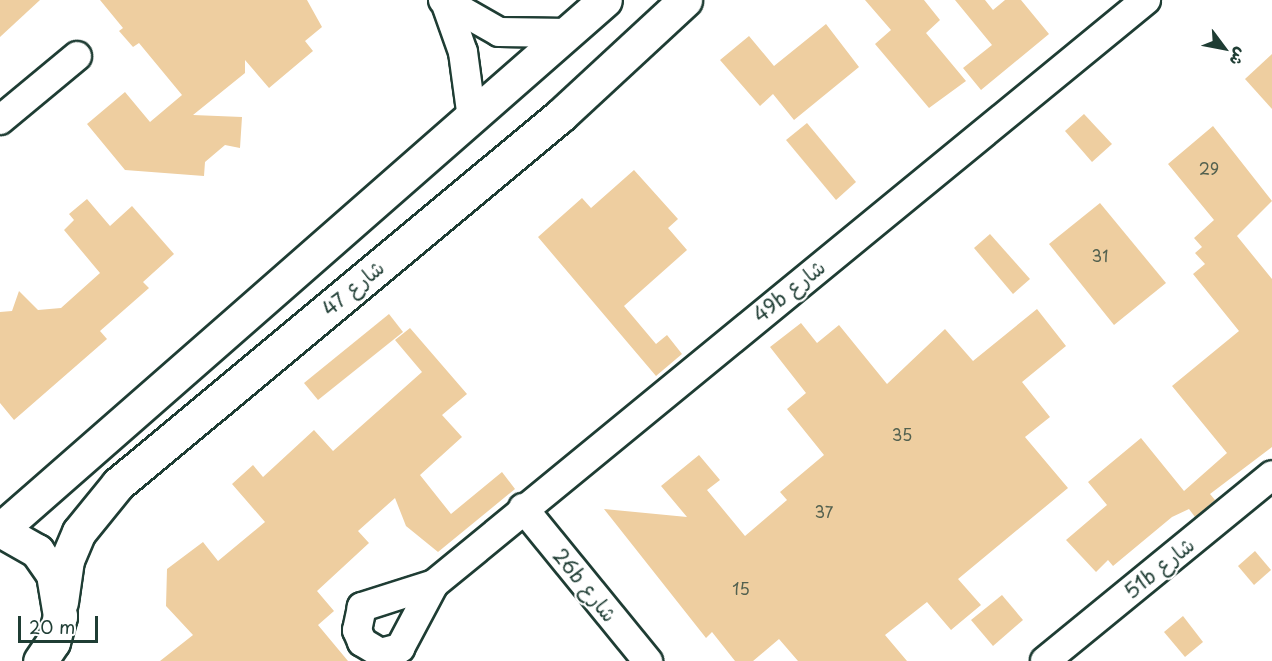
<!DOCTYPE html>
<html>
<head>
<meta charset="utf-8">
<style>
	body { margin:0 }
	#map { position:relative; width:1272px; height:661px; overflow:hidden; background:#fff; font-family:"Playpen Sans","Playpen Sans Arabic",sans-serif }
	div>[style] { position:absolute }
	.building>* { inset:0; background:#eecea0 }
	.roads { filter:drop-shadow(2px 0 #1f3d34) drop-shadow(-2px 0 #1f3d34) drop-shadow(0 2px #1f3d34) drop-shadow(0 -2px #1f3d34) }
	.street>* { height:28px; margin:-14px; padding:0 14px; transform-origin:14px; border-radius:14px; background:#fff }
	.secondary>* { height:33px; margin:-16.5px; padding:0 16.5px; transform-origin:16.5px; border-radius:16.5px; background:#fff }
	span { translate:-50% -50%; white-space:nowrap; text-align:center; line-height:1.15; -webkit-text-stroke:4.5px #fff; paint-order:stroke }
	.number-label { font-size:16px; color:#53614f }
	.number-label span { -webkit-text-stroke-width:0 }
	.street-label { font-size:20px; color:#1f3d34 }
	.north { position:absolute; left:1194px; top:18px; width:60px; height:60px; -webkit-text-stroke:4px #fff; paint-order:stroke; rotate:122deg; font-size:16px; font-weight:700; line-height:24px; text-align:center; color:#1f3d34 }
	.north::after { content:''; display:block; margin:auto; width:21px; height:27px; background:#1f3d34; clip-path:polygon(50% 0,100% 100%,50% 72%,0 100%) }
	.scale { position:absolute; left:18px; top:616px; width:80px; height:27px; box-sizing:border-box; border:3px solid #1f3d34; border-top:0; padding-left:8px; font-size:18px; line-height:21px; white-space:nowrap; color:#1f3d34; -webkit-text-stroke:4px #fff; paint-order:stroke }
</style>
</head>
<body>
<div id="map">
	<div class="building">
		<i style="clip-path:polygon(0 0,40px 0,0 37px)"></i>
		<i style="clip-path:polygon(100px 0,307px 0,322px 27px,305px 41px,313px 51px,269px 88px,245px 60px,245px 73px,193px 115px,242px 117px,240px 148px,225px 145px,205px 162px,204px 176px,125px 170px,87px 124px,125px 92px,150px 122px,182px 95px,139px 43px,133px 47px,119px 31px,123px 28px)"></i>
		<i style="clip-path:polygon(865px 0,924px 0,940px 20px,926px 33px,966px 81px,929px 108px,875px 44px,891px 30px)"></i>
		<i style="clip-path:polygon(955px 0,985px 0,993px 10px,1005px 0,1021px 0,1049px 34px,981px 90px,963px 68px,992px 45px)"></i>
		<i style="clip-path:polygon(826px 24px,859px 67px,794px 120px,773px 94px,760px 106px,720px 60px,749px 36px,774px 66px)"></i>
		<i style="clip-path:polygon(1272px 54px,1272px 109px,1245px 79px)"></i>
		<i style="clip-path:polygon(1084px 114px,1112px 144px,1092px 162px,1065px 131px)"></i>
		<i style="clip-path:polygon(807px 123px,856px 182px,836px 200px,786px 140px)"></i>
		<i style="clip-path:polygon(1213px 126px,1272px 201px,1237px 236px,1272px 279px,1272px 447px,1210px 494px,1215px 500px,1195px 517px,1189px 509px,1172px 517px,1113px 566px,1108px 560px,1096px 572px,1066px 540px,1107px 505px,1088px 482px,1141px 438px,1184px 491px,1227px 453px,1172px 386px,1239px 331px,1193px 274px,1205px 264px,1195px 253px,1202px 247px,1194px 238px,1214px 220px,1168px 164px)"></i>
		<i style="clip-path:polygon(634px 170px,678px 219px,668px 228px,687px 250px,624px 306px,656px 344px,667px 335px,682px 354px,656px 376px,538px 237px,582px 198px,591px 208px)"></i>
		<i style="clip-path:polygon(87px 199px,110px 226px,132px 206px,174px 254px,143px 282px,149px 288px,100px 331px,107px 339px,14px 420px,0 403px,0 312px,12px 311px,19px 291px,38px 310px,61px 308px,100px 273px,64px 230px,74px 220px,69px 214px)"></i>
		<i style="clip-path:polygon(1100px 203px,1166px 283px,1114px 325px,1049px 244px)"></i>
		<i style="clip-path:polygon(990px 234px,1030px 279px,1013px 294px,974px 248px)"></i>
		<i style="clip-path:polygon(1037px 309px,1066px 346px,1022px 382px,1050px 417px,1025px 437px,1068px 488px,958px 579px,981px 605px,951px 630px,927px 602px,885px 635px,907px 661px,798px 661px,779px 639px,753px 661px,735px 661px,712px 632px,706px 638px,604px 509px,687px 517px,661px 486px,699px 455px,720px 480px,707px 490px,745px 536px,787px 500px,780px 492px,824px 455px,787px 409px,806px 393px,770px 347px,801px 323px,817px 343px,839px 325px,887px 384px,945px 329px,973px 361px)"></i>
		<i style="clip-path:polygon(389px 314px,403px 332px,318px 400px,304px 383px)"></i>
		<i style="clip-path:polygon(410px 328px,467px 394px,442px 415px,462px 437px,420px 475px,451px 514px,502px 472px,515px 489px,438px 552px,406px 526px,395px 498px,358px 531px,369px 543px,317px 591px,334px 611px,318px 625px,348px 661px,160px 661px,193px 635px,166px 606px,167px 569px,203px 542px,218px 561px,265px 522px,232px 484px,253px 465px,263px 477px,314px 430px,333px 451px,422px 372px,395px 340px)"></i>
		<i style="clip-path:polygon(1255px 551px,1271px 570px,1254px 585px,1238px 566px)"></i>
		<i style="clip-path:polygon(1002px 595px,1023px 620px,993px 646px,971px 620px)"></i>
		<i style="clip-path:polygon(1183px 616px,1203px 642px,1185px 657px,1164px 632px)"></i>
	</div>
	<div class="roads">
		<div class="street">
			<i style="left:443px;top:0;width:64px;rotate:29.7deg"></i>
			<i style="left:499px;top:32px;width:70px;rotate:0.8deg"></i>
			<i style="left:446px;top:4px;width:51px;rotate:70.5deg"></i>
			<i style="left:463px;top:52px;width:68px;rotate:82.3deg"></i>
			<i style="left:0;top:120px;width:100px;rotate:-39.7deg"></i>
			<i style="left:523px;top:508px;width:198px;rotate:50.8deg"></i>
			<i style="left:434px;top:584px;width:76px;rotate:162.3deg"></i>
			<i style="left:362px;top:607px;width:24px;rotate:102deg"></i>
			<i style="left:357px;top:630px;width:13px;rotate:67deg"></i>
			<i style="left:362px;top:642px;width:21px;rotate:31deg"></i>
			<i style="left:380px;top:653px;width:21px;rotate:-14deg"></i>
			<i style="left:400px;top:648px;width:72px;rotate:-62deg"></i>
			<i style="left:434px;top:584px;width:921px;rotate:-39.36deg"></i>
			<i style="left:1045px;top:661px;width:293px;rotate:-39.3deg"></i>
		</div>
		<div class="secondary">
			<i style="left:0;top:530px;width:804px;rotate:-41.22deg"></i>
			<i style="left:0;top:530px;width:43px;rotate:29.6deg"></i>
			<i style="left:37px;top:551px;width:28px;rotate:55deg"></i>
			<i style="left:53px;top:574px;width:43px;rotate:80.5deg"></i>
			<i style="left:60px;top:616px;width:27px;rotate:105deg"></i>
			<i style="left:53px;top:642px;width:23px;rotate:124deg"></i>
			<i style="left:61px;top:602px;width:42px;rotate:-81.9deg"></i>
			<i style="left:67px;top:560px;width:30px;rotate:-67deg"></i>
			<i style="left:79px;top:532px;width:62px;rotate:-50.9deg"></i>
			<i style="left:118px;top:484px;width:577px;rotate:-39.79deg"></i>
			<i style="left:561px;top:115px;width:169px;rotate:-42.8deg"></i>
		</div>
	</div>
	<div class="number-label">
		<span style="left:1209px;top:168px">29</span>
		<span style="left:1100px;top:255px">31</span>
		<span style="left:902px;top:434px">35</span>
		<span style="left:824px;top:511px">37</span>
		<span style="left:741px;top:588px">15</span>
	</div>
	<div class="street-label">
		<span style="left:353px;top:288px;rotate:-40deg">شارع 47</span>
		<span style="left:789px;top:291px;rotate:-39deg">49b شارع</span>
		<span style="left:1159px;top:568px;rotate:-39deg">51b شارع</span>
		<span style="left:585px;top:585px;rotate:51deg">26b شارع</span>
	</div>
	<div class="north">ش</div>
	<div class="scale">20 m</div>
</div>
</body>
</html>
